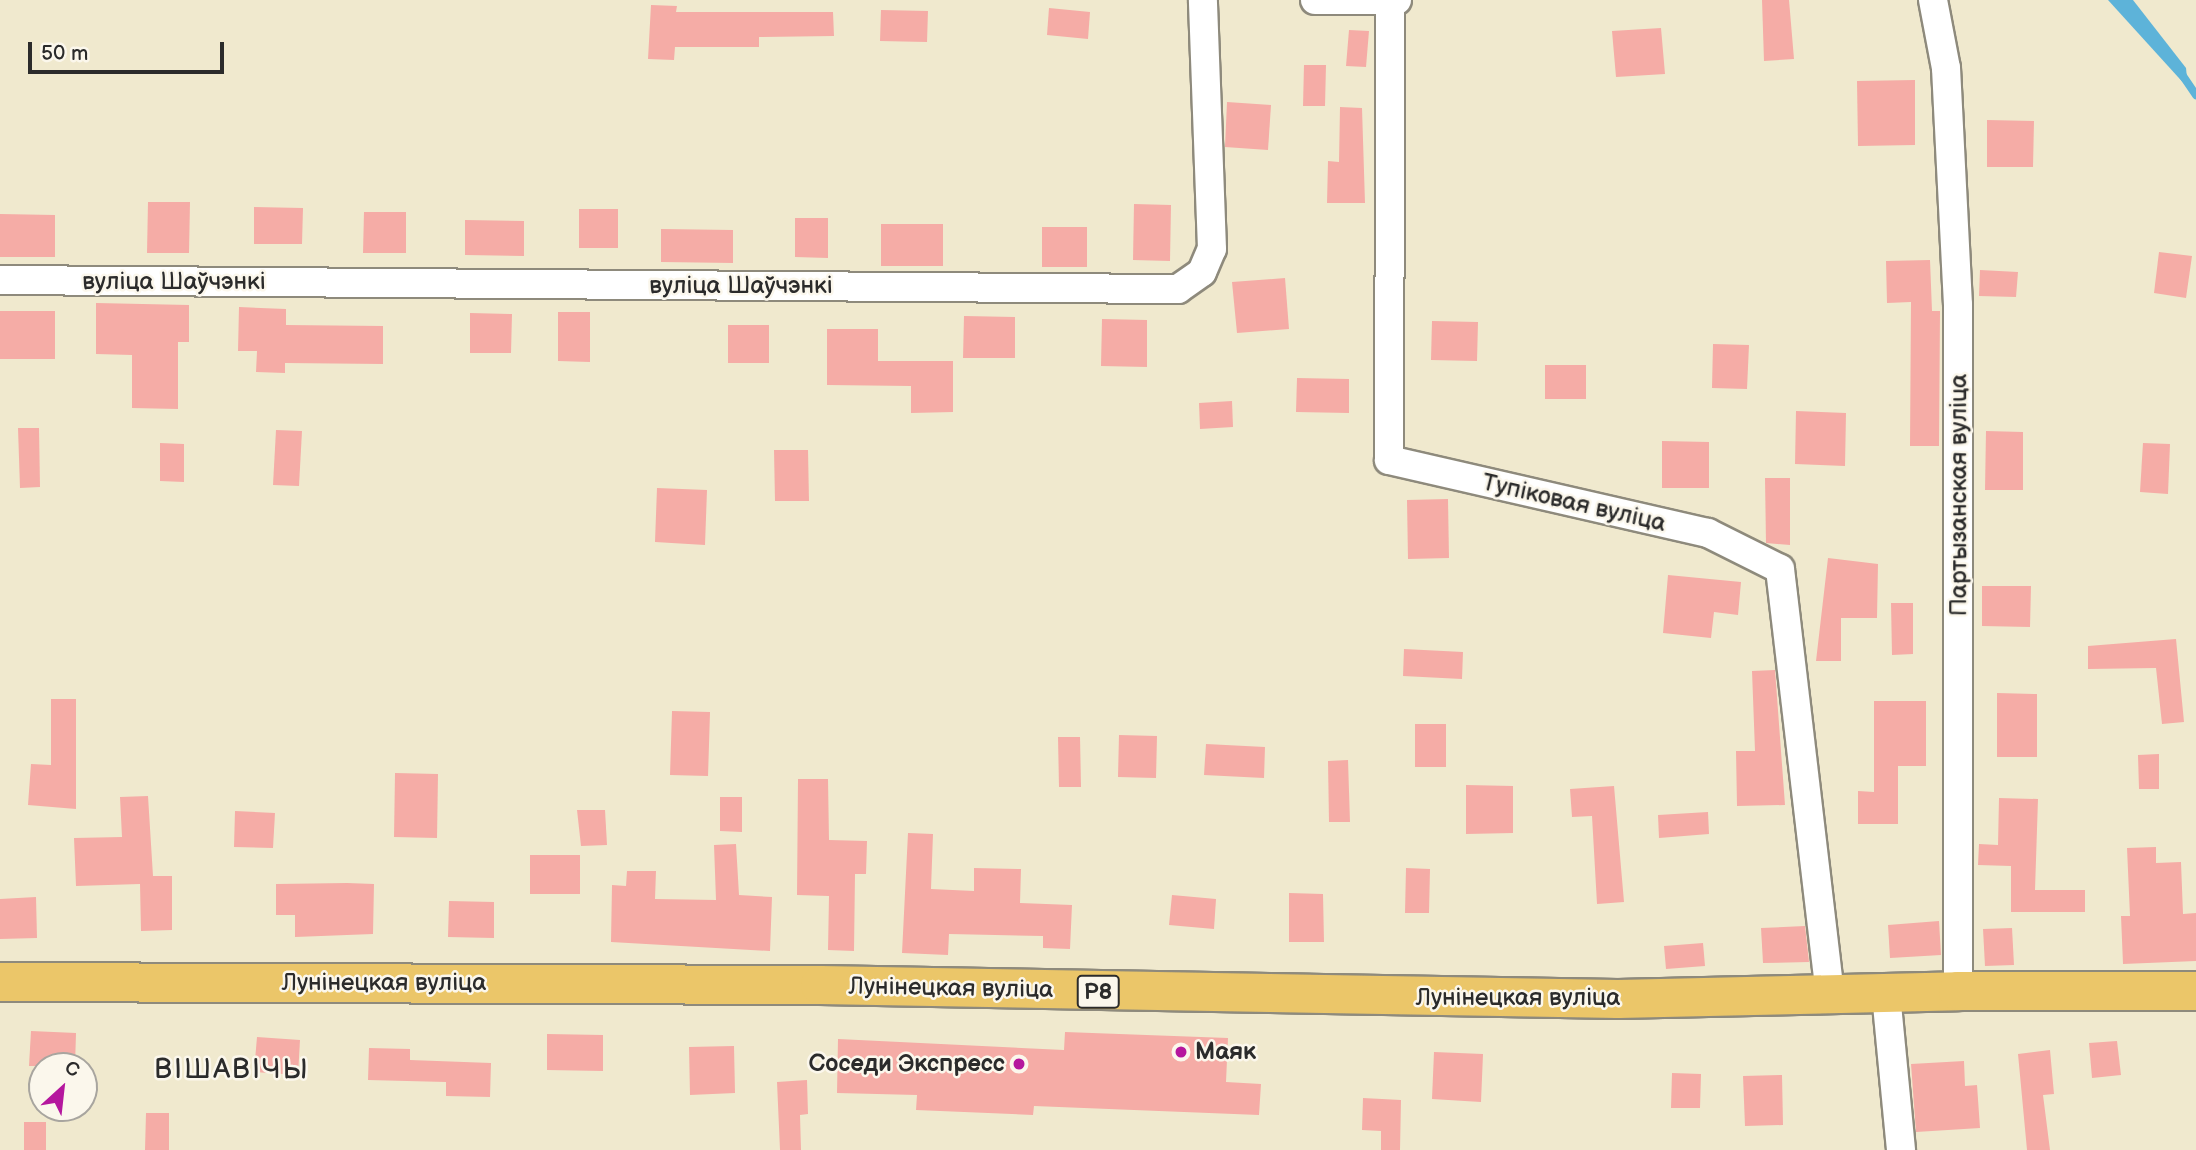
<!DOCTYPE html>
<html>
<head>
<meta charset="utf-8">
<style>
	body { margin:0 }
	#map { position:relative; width:2196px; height:1150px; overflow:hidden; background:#f0e9ce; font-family:"Balsamiq Sans",sans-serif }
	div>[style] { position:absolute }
	.water>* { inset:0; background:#5db3d9 }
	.stream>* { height:8px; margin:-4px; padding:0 4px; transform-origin:4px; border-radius:4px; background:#5db3d9 }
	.building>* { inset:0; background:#f5aca6 }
	.roads { filter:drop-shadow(2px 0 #8e8a7c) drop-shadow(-2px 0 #8e8a7c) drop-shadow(0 2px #8e8a7c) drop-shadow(0 -2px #8e8a7c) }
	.minor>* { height:28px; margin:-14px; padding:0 14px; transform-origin:14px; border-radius:14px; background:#fff }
	.primary>* { height:38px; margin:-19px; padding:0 19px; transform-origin:19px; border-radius:19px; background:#ebc669 }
	.dots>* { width:19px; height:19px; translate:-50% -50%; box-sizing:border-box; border:4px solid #fbf7ec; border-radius:50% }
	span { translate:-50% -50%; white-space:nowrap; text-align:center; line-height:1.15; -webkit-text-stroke:5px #fbf7ec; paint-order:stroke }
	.shield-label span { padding:2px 5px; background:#fbf7ec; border:2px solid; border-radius:5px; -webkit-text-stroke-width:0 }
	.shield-label { font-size:23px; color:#2b2b2b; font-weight:700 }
	.street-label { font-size:24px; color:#2b2b2b }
	.poi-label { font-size:24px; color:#2b2b2b; font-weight:700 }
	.left { translate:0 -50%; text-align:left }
	.right { translate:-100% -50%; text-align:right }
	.quarter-label { font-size:28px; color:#2b2b2b; letter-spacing:2px }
	.north { position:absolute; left:28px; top:1052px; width:70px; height:70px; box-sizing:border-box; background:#fbf7ec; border:2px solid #a8a59f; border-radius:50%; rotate:27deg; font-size:19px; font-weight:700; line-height:28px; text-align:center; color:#2b2b2b }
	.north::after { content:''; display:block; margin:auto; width:24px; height:32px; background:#b5179e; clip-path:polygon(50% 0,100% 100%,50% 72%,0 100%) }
	.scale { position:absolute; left:28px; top:42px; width:196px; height:32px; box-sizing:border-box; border:4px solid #2b2b2b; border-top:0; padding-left:9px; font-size:21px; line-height:24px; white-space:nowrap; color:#2b2b2b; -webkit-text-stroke:5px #fbf7ec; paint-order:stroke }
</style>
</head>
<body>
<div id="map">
	<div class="water">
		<i style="clip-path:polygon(2108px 0,2133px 0,2186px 68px,2188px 88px)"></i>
	</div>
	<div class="stream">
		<i style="left:2181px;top:73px;width:27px;rotate:56deg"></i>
	</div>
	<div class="building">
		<i style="clip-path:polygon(1762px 0,1789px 0,1794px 59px,1764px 61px)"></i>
		<i style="clip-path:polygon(651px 5px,677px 6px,676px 12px,833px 12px,834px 36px,759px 37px,759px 47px,675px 47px,674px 60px,648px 59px)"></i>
		<i style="clip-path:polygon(1049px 8px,1090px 12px,1088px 39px,1047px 35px)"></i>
		<i style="clip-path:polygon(881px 10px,928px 11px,927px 42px,880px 41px)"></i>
		<i style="clip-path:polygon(1661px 28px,1665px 74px,1616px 77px,1612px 31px)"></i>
		<i style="clip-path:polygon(1349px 30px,1369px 31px,1366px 67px,1346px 66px)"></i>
		<i style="clip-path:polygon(1304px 65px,1326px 65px,1325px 106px,1303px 106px)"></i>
		<i style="clip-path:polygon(1915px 80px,1915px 145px,1858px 146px,1857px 81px)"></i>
		<i style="clip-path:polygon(1227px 102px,1271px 105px,1268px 150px,1225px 147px)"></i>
		<i style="clip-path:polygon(1340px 107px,1362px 108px,1365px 203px,1327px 203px,1328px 161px,1339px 162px)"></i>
		<i style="clip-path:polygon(1987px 120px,2034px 121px,2033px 167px,1987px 167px)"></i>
		<i style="clip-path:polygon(148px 202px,190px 202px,189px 253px,147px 253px)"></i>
		<i style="clip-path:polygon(1134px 204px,1171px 205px,1170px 261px,1133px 260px)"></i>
		<i style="clip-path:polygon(254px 207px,303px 208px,302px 244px,254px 244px)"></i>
		<i style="clip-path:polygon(579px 209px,618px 209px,618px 248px,579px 248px)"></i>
		<i style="clip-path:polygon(364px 212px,406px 212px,406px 253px,363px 253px)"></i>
		<i style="clip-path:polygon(0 214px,55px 215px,55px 257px,0 257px)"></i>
		<i style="clip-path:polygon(795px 218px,828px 218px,828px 258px,795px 257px)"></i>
		<i style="clip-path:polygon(465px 220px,524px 221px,524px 256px,465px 255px)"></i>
		<i style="clip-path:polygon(881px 224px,943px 224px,943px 266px,881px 266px)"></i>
		<i style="clip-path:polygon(1042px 227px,1087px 227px,1087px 267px,1042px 267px)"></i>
		<i style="clip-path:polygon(661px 229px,733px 230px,733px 263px,661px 262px)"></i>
		<i style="clip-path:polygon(2159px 252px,2192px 256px,2186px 298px,2154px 293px)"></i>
		<i style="clip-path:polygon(1930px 260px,1932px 311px,1940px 311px,1939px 446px,1910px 446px,1911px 302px,1887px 303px,1886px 261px)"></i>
		<i style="clip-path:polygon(1980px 270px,2018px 272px,2016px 297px,1979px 296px)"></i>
		<i style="clip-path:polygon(1285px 278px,1289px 329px,1237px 333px,1232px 282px)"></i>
		<i style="clip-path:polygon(96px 303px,189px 305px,189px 342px,178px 342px,178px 409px,132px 408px,132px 355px,96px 354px)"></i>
		<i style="clip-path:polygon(239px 307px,286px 309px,286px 325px,383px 326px,383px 364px,285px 363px,285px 373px,256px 372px,257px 351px,238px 351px)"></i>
		<i style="clip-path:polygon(0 311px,55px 311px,55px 359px,0 359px)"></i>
		<i style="clip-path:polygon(558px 312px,590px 312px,590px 362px,558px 361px)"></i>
		<i style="clip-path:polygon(470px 313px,512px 314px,511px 353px,470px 353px)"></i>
		<i style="clip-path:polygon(964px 316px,1015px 317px,1015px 358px,963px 358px)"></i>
		<i style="clip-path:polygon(1102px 319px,1147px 320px,1147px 367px,1101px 366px)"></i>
		<i style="clip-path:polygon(1432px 321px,1478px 322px,1477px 361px,1431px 360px)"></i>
		<i style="clip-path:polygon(728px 325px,769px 325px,769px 363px,728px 363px)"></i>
		<i style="clip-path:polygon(827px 329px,878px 329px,878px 361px,953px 361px,953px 412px,911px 413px,911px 386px,827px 385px)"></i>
		<i style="clip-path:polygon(1713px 344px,1749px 345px,1747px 389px,1712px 388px)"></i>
		<i style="clip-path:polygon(1545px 365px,1586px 365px,1586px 399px,1545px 399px)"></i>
		<i style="clip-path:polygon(1297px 378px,1349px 379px,1349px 413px,1296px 412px)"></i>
		<i style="clip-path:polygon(1232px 401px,1233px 427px,1200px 429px,1199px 403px)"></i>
		<i style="clip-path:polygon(1796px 411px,1846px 413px,1845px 466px,1795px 464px)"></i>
		<i style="clip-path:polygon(18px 428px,39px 428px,40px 487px,20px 488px)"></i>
		<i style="clip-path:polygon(276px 430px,302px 431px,299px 486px,273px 485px)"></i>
		<i style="clip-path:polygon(1986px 431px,2023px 432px,2023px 490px,1985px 490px)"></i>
		<i style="clip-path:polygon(1662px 441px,1709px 442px,1709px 488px,1662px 488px)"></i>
		<i style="clip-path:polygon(160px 443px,184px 444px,184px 482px,160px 481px)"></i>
		<i style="clip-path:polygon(2143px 443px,2170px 444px,2168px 494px,2140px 492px)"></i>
		<i style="clip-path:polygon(774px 450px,808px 450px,809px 501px,775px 501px)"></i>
		<i style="clip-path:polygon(1765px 478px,1790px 478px,1790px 545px,1766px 543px)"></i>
		<i style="clip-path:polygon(657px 488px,707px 490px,705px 545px,655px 542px)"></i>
		<i style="clip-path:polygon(1448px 499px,1449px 558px,1408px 559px,1407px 500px)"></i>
		<i style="clip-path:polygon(1828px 558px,1878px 564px,1877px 618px,1841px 618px,1841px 661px,1816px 661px)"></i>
		<i style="clip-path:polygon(1668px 575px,1741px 582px,1738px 615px,1714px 612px,1711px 638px,1663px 633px)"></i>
		<i style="clip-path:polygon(1982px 586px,2031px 586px,2030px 627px,1982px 626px)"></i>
		<i style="clip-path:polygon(1891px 603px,1913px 603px,1913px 654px,1892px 655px)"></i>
		<i style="clip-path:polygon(2176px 639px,2184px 722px,2162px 724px,2156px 668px,2088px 669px,2088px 646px)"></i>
		<i style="clip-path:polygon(1404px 649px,1463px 652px,1462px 679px,1403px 676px)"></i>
		<i style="clip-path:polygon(1775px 670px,1785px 805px,1737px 806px,1736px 751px,1755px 751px,1752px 671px)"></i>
		<i style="clip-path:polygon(1997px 693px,2037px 694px,2037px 757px,1997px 757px)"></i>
		<i style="clip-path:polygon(51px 699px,76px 699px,76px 809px,28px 805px,31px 764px,51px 765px)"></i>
		<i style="clip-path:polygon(1874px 701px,1926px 701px,1926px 766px,1898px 766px,1898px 824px,1858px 824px,1858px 791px,1874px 792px)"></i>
		<i style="clip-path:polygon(672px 711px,710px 712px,708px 776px,670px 775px)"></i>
		<i style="clip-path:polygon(1415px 724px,1446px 724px,1446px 767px,1415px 767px)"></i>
		<i style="clip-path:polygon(1119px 735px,1157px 736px,1156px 778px,1118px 777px)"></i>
		<i style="clip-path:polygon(1058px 737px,1080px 737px,1081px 787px,1059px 787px)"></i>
		<i style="clip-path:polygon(1206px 744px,1265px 747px,1264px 778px,1204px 775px)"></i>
		<i style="clip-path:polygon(2159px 754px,2159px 789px,2139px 789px,2138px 755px)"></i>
		<i style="clip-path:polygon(1348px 760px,1350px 822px,1329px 822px,1328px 761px)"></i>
		<i style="clip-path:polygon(395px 773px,438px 774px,437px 838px,394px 837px)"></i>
		<i style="clip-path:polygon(798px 779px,828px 779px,829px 840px,867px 841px,866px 874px,855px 874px,854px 951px,828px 950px,829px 896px,797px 895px)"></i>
		<i style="clip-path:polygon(1466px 785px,1513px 786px,1513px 833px,1466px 834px)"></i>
		<i style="clip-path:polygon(1614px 786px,1624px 902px,1597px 904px,1592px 816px,1572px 817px,1570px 789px)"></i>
		<i style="clip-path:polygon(148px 796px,153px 876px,172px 876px,172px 930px,141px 931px,140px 884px,76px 886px,74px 838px,122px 837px,120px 797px)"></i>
		<i style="clip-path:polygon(720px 797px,742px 797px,742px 832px,720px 831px)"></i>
		<i style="clip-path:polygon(1999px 798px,2038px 799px,2035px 890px,2085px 890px,2085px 912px,2011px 912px,2011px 866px,1978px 865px,1979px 844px,1998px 845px)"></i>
		<i style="clip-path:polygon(577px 810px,605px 810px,607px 845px,581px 846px)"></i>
		<i style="clip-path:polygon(235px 811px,275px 813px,273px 848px,234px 847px)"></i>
		<i style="clip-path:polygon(1708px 812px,1709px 834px,1659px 838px,1658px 815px)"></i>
		<i style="clip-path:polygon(908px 833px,933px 834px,931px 889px,974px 891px,974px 868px,1021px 869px,1020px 903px,1072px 905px,1070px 949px,1043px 948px,1043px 936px,949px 934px,948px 955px,902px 953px)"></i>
		<i style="clip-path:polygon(736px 844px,739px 895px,772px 897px,770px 951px,611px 942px,612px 885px,626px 886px,627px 871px,656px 871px,655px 899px,716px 900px,714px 845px)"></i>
		<i style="clip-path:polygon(2156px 847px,2156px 863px,2181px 862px,2183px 914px,2196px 913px,2196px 961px,2123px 964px,2121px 916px,2130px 916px,2127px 848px)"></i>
		<i style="clip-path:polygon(530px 855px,580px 855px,580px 894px,530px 894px)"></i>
		<i style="clip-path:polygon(1406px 868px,1430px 869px,1429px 913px,1405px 913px)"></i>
		<i style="clip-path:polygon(347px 883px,374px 884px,373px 934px,295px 937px,295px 915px,276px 915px,276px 884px)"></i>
		<i style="clip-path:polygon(1289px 893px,1323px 894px,1324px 942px,1289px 942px)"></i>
		<i style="clip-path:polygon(1172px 895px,1216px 899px,1214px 929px,1169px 925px)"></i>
		<i style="clip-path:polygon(36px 897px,37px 938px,0 939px,0 899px)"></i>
		<i style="clip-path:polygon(449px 901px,494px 902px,494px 938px,448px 937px)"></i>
		<i style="clip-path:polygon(1939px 921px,1941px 955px,1890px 958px,1888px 925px)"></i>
		<i style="clip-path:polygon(1805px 926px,1809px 962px,1763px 963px,1761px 928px)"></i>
		<i style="clip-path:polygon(2012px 928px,2014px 965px,1985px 966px,1983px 929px)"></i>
		<i style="clip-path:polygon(1703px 943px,1705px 966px,1666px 969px,1664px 946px)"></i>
		<i style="clip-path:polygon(31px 1031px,76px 1033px,75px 1066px,29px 1066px)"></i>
		<i style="clip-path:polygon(1065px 1032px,1228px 1038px,1226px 1082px,1261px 1084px,1259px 1115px,1034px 1106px,1033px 1115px,916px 1110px,917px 1095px,837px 1093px,838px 1039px,1064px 1050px)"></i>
		<i style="clip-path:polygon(547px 1034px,603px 1035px,603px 1071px,547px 1070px)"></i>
		<i style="clip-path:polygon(257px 1037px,300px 1040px,298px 1075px,254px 1072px)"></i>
		<i style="clip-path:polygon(2117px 1041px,2121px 1075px,2092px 1078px,2089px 1043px)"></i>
		<i style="clip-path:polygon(734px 1046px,735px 1093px,690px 1095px,689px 1047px)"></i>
		<i style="clip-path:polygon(369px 1048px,410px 1049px,410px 1060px,491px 1063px,490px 1097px,446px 1096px,446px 1082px,368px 1080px)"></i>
		<i style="clip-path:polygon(2050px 1050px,2054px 1094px,2043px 1095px,2050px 1150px,2027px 1150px,2018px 1054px)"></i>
		<i style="clip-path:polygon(1434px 1052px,1483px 1054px,1481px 1102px,1432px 1099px)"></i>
		<i style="clip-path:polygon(1964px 1061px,1965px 1086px,1977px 1085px,1980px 1128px,1916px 1132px,1911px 1064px)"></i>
		<i style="clip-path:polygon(1672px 1073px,1701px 1074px,1700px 1108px,1671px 1108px)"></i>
		<i style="clip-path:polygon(1782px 1075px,1783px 1125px,1745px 1126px,1743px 1076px)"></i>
		<i style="clip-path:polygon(807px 1080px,808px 1114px,800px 1115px,801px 1150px,780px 1150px,777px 1082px)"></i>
		<i style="clip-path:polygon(1363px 1098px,1401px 1100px,1400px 1150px,1381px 1150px,1381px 1131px,1362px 1130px)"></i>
		<i style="clip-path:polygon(146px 1113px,169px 1113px,169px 1150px,145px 1150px)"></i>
		<i style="clip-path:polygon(24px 1122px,46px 1122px,46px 1150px,24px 1150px)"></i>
	</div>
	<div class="roads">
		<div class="minor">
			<i style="left:1315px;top:0;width:82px"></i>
			<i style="left:1933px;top:0;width:69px;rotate:79.2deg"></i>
			<i style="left:1946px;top:68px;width:237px;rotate:87.1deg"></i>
			<i style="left:1958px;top:305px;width:686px;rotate:90deg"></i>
			<i style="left:1390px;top:1px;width:459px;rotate:90.1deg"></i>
			<i style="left:1389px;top:460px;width:327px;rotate:12.9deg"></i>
			<i style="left:1708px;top:533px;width:80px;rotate:26.6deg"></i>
			<i style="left:1780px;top:569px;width:430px;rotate:83.3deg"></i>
			<i style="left:0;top:280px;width:1178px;rotate:0.44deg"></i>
			<i style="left:1178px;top:289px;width:29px;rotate:-35deg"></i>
			<i style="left:1202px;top:272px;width:25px;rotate:-67deg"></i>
			<i style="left:1212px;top:249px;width:249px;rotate:-92.1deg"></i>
			<i style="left:1886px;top:994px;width:157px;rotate:84.5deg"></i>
		</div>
		<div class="primary">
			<i style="left:0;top:982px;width:820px;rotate:0.21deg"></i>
			<i style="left:820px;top:985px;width:798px;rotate:1.01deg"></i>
			<i style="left:1618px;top:999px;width:340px;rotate:-1.3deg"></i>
			<i style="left:1958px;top:991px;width:238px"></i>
		</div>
	</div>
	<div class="dots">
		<i style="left:1181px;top:1052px;background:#b5179e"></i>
		<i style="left:1019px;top:1064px;background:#b5179e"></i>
	</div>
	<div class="shield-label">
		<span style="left:1098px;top:992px">Р8</span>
	</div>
	<div class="street-label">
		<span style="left:174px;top:282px">вуліца Шаўчэнкі</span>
		<span style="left:741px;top:286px">вуліца Шаўчэнкі</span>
		<span style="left:1959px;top:495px;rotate:-90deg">Партызанская вуліца</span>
		<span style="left:1574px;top:503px;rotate:13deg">Тупіковая вуліца</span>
		<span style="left:384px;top:983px">Лунінецкая вуліца</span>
		<span style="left:951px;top:988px;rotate:1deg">Лунінецкая вуліца</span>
		<span style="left:1518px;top:998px">Лунінецкая вуліца</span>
	</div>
	<div class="poi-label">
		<span class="left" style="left:1195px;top:1052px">Маяк</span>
		<span class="right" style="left:1005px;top:1064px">Соседи Экспресс</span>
	</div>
	<div class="quarter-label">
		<span style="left:232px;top:1070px">ВІШАВІЧЫ</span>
	</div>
	<div class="north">С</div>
	<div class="scale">50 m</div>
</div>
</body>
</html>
